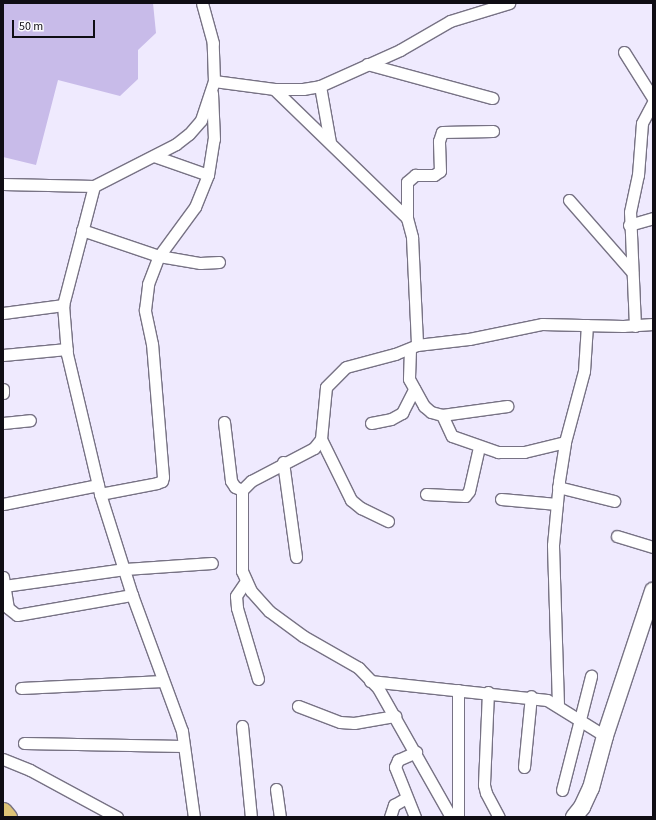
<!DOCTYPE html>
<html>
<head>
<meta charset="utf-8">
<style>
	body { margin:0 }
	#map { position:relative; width:656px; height:820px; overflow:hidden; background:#efeafe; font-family:"Source Sans 3",sans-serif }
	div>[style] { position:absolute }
	.water>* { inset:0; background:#c8bbe9 }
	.roads { filter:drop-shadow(1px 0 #777284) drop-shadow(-1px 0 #777284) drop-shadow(0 1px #777284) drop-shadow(0 -1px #777284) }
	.street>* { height:11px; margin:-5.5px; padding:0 5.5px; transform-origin:5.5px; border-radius:5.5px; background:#fff }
	.secondary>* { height:16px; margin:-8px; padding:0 8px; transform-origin:8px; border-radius:8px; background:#fff }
	.primary>* { height:17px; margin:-8.5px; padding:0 8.5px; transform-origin:8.5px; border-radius:8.5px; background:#ddc377 }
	span { translate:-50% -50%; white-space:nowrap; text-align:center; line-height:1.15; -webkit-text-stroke:3.5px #fbfafe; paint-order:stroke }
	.frame { position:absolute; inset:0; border:4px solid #0f0d14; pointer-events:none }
	.scale { position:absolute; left:12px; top:20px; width:83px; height:18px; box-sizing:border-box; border:2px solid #0f0d14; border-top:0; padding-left:5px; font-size:12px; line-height:14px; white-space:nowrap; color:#0f0d14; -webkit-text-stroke:3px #fbfafe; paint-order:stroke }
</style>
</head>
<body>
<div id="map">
	<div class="water">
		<i style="clip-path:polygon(3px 3px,153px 3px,156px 33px,138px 50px,138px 79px,120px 96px,58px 80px,36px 165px,3px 157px)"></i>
	</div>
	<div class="roads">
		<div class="street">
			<i style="left:624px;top:52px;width:54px;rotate:57.8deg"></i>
			<i style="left:367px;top:64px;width:130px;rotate:15.2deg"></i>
			<i style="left:214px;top:81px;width:61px;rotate:7.6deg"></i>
			<i style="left:274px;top:89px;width:29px"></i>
			<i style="left:303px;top:89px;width:17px;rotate:-10deg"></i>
			<i style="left:320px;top:86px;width:88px;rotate:-24.2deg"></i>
			<i style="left:400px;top:50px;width:58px;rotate:-30.1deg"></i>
			<i style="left:450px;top:21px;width:62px;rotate:-17deg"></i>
			<i style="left:320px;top:86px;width:57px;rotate:79.9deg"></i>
			<i style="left:274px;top:89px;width:185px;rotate:44.1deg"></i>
			<i style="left:407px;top:218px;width:20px;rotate:75deg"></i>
			<i style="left:412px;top:237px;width:108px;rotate:87.3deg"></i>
			<i style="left:154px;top:156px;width:57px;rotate:19.4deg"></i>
			<i style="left:3px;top:184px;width:91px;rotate:1.3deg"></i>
			<i style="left:94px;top:186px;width:92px;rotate:-27.1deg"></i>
			<i style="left:176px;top:144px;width:16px;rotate:-38deg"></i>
			<i style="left:189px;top:134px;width:18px;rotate:-49deg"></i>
			<i style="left:201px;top:120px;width:41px;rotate:-71.6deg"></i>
			<i style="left:214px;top:81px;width:38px;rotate:-92deg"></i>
			<i style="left:213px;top:43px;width:41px;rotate:-105.4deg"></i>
			<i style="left:94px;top:186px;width:123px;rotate:104.6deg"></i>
			<i style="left:63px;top:305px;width:49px;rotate:85.3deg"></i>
			<i style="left:67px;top:354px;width:144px;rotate:76.7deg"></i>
			<i style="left:100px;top:494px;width:106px;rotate:72.4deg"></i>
			<i style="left:132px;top:595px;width:145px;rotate:69.8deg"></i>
			<i style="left:182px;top:731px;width:87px;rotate:82.1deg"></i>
			<i style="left:569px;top:200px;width:96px;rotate:48.8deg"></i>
			<i style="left:407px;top:218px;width:36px;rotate:-90deg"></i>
			<i style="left:407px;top:182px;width:11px;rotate:-41deg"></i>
			<i style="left:415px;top:175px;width:19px"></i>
			<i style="left:434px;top:175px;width:7px;rotate:-34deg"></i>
			<i style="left:440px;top:171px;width:30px;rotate:-92deg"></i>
			<i style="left:439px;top:141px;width:9px;rotate:-72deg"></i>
			<i style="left:442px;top:132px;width:51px;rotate:-1.1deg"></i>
			<i style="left:629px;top:225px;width:25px;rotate:-16deg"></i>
			<i style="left:82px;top:230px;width:81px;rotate:18.7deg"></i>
			<i style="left:159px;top:256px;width:42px;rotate:9.7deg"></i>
			<i style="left:200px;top:263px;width:19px;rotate:-3deg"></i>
			<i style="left:3px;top:313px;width:61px;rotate:-7.6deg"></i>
			<i style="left:635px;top:326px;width:114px;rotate:-92.5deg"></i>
			<i style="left:630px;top:212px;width:38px;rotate:-78deg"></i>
			<i style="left:638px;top:175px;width:52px;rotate:-85.6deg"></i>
			<i style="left:642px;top:123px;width:24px;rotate:-62deg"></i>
			<i style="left:410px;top:349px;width:30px;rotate:92deg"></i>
			<i style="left:409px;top:379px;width:31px;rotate:61deg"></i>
			<i style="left:424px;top:406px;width:9px;rotate:41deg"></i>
			<i style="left:431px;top:412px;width:11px;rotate:15deg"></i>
			<i style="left:442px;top:415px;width:66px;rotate:-7.9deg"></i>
			<i style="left:3px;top:355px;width:64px;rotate:-5.4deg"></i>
			<i style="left:3px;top:389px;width:4px;rotate:90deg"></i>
			<i style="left:442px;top:415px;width:23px;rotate:65deg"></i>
			<i style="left:452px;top:436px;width:49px;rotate:19.2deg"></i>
			<i style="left:498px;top:452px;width:26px"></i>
			<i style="left:524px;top:452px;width:42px;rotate:-13.7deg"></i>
			<i style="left:224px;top:422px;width:59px;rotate:83.2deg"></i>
			<i style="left:231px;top:481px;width:7px;rotate:56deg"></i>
			<i style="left:235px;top:487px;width:8px;rotate:23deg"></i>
			<i style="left:3px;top:423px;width:27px;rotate:-6deg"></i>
			<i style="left:371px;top:423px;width:20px;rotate:-11deg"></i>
			<i style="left:391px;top:419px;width:13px;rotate:-29deg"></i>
			<i style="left:402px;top:413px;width:27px;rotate:-63deg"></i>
			<i style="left:321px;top:439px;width:68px;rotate:63.8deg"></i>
			<i style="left:351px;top:500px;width:13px;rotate:39deg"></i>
			<i style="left:361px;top:508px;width:30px;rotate:26deg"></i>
			<i style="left:283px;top:462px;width:96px;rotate:82.2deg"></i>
			<i style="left:558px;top:487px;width:58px;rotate:14deg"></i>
			<i style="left:100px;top:494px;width:58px;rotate:-10.9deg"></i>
			<i style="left:157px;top:483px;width:5px;rotate:-22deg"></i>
			<i style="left:162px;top:481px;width:4px;rotate:-76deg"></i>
			<i style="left:163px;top:477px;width:133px;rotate:-94.7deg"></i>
			<i style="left:152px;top:344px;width:35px;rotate:-102deg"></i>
			<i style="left:145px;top:310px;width:26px;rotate:-83deg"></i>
			<i style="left:148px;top:284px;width:30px;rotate:-69deg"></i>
			<i style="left:159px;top:256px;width:61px;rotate:-53.7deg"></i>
			<i style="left:195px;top:207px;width:35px;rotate:-68deg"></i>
			<i style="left:208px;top:175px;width:36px;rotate:-81deg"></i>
			<i style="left:214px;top:139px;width:46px;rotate:-92.5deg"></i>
			<i style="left:426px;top:494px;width:39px;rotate:3deg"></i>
			<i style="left:465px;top:496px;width:6px;rotate:-51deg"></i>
			<i style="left:469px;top:491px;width:45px;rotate:-77.2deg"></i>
			<i style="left:501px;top:499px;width:56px;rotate:5.1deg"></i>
			<i style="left:3px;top:504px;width:97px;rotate:-11.3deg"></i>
			<i style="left:617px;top:536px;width:38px;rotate:17deg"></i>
			<i style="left:3px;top:577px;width:31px;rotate:81deg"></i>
			<i style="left:8px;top:608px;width:11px;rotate:38deg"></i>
			<i style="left:17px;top:615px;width:117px;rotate:-9.9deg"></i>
			<i style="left:246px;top:581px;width:18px;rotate:124deg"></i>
			<i style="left:236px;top:596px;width:12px;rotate:85deg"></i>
			<i style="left:237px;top:608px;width:74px;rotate:73.5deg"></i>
			<i style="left:4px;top:586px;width:122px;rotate:-8deg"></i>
			<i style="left:125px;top:569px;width:87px;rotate:-3.9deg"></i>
			<i style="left:370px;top:681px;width:178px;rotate:6.1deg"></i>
			<i style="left:547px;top:700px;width:68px;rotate:31.8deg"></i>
			<i style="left:21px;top:688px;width:142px;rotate:-2.8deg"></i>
			<i style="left:488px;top:692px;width:93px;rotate:92.5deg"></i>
			<i style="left:484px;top:785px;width:8px;rotate:76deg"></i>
			<i style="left:486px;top:793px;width:27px;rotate:62deg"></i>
			<i style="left:558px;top:705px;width:160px;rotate:-91.8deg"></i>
			<i style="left:553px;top:545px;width:64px;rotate:-84.6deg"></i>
			<i style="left:559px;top:481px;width:39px;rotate:-81deg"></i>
			<i style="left:565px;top:442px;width:73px;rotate:-75deg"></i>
			<i style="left:584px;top:371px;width:46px;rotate:-86.3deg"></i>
			<i style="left:298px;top:706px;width:45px;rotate:20.9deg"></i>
			<i style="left:340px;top:722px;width:14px;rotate:4deg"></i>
			<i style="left:354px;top:723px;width:42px;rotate:-9.7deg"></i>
			<i style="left:242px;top:726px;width:91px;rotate:84.4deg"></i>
			<i style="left:24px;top:743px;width:159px;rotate:1.1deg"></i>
			<i style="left:3px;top:759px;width:29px;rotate:22deg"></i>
			<i style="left:30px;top:770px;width:99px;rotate:28.4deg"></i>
			<i style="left:524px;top:767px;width:71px;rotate:-84.4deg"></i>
			<i style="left:276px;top:789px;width:28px;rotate:82deg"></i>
			<i style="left:562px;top:790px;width:118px;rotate:-75.7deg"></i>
			<i style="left:390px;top:817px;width:13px;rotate:-72deg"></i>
			<i style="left:394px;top:805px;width:14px;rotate:-30deg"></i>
			<i style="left:415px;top:817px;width:54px;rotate:-111.8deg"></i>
			<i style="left:395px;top:767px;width:8px;rotate:-67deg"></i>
			<i style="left:398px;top:760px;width:20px;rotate:-24deg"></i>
			<i style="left:451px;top:817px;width:148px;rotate:-119.5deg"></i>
			<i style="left:378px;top:688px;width:28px;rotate:-134deg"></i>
			<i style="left:359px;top:668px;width:64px;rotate:-150.3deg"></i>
			<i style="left:303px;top:636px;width:42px;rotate:-143.7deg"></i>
			<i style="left:269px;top:611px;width:27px;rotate:-132deg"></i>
			<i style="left:251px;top:591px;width:22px;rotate:-114deg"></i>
			<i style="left:242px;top:571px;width:81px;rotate:-90deg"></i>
			<i style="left:242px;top:490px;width:13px;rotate:-45deg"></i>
			<i style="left:251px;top:481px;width:71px;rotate:-27.6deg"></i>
			<i style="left:314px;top:448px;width:11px;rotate:-52deg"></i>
			<i style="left:321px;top:439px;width:52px;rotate:-84.5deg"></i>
			<i style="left:326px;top:387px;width:28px;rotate:-45deg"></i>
			<i style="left:346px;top:367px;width:51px;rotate:-14.9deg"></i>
			<i style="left:395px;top:354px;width:24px;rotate:-22deg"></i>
			<i style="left:417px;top:345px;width:52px;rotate:-6.6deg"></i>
			<i style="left:469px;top:339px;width:75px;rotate:-11.6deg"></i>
			<i style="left:542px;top:324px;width:81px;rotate:1.4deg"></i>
			<i style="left:623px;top:326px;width:30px;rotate:-4deg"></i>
			<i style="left:458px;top:817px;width:127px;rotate:-90deg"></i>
		</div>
		<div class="secondary">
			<i style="left:574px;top:817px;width:13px;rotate:-51deg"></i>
			<i style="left:582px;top:807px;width:21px;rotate:-65deg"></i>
			<i style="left:591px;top:788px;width:54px;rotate:-74.9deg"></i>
			<i style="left:605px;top:736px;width:153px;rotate:-71.7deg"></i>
		</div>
		<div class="primary">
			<i style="left:3px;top:811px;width:8px;rotate:50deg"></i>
		</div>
	</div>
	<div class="frame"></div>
	<div class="scale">50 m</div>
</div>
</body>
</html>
